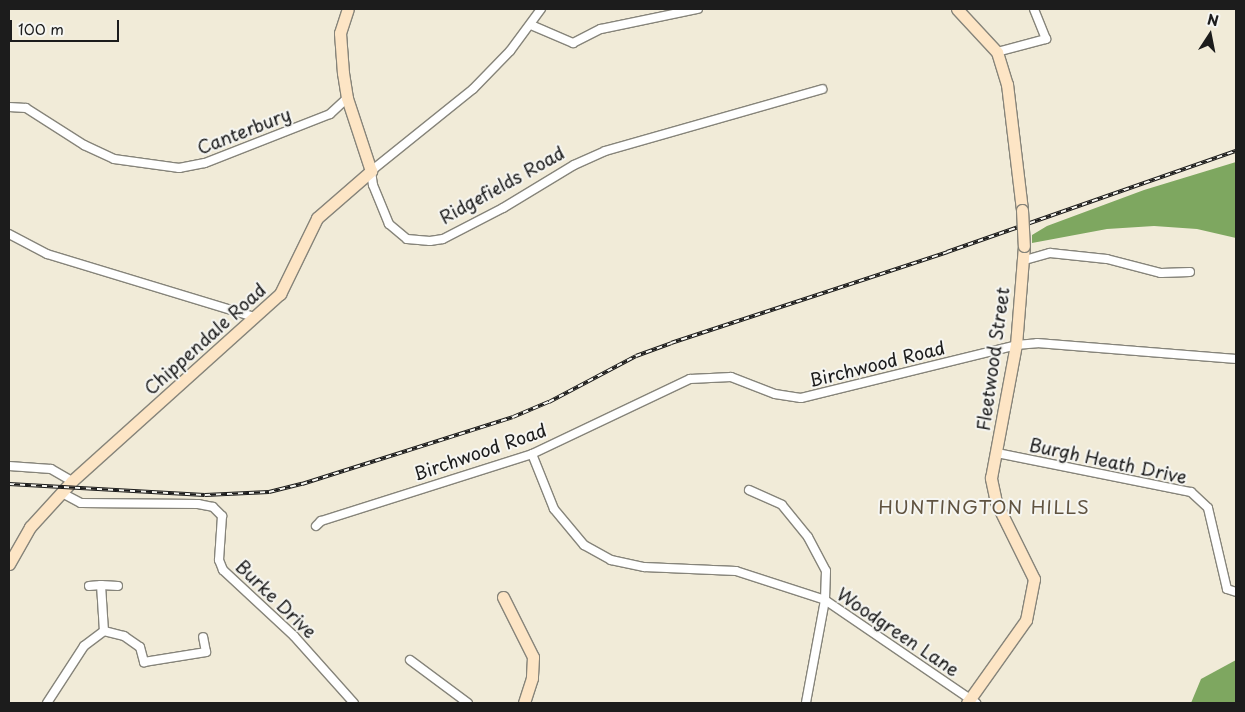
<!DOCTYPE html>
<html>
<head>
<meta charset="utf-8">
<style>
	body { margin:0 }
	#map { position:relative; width:1245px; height:712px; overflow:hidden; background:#f1ebd8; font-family:"Playpen Sans",sans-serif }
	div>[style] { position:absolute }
	.forest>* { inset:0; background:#7ea760 }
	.roads { filter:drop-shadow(1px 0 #86847a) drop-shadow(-1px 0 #86847a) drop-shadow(0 1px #86847a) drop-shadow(0 -1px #86847a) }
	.street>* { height:8px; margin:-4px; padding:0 4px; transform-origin:4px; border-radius:4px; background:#fff }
	.secondary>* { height:11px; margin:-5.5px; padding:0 5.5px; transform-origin:5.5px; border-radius:5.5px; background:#fde5c5 }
	.rail>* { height:4px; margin-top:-2px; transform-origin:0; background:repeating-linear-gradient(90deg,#f6f6f2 0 5.5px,#1c1c1c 0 11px); box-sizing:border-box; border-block:1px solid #1c1c1c }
	.bridges { filter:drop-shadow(1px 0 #86847a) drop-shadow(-1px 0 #86847a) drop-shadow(0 1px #86847a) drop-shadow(0 -1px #86847a) }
	.secondary-bridge>* { height:11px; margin:-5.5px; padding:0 5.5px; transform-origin:5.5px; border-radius:5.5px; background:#fde5c5 }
	span { translate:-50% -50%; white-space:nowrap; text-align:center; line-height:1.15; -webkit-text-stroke:4px #f6f6f2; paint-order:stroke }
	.street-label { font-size:18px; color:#1c1c1c }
	.neighbourhood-label { font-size:19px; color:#605340; letter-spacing:1px }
	.frame { position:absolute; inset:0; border:10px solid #1c1c1c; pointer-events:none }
	.north { position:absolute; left:1185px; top:10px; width:50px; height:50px; -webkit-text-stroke:4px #f6f6f2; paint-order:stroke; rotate:11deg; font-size:14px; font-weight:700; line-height:20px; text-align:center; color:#1c1c1c }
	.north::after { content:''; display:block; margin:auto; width:18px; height:22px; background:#1c1c1c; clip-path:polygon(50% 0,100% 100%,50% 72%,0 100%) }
	.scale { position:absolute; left:10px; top:20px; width:109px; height:22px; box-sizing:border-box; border:2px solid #1c1c1c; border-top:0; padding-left:6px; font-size:15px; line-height:18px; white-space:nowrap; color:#1c1c1c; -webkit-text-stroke:4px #f6f6f2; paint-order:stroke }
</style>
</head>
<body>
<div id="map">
	<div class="forest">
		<i style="clip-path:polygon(1236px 162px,1236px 238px,1197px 229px,1154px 226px,1107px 229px,1032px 243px,1032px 235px,1047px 226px,1144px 190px)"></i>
		<i style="clip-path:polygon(1236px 660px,1236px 703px,1191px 703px,1201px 679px)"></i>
	</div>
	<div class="roads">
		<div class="street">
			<i style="left:541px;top:9px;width:52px;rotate:126.4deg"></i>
			<i style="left:510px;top:51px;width:53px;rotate:134.2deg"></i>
			<i style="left:473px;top:89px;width:131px;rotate:141.2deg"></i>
			<i style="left:371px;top:171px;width:14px;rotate:82deg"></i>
			<i style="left:373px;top:185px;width:42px;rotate:67.7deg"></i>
			<i style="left:389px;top:224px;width:23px;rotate:40deg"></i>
			<i style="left:407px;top:239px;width:23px;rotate:5deg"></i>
			<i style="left:430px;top:241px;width:13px;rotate:-9deg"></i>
			<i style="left:443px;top:239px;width:68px;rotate:-27.3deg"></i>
			<i style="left:503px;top:208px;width:83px;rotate:-31.2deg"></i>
			<i style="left:574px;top:165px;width:34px;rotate:-24deg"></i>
			<i style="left:605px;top:151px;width:226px;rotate:-15.9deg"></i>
			<i style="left:531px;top:25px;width:46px;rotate:23.2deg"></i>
			<i style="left:573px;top:43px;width:31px;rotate:-27deg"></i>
			<i style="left:601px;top:29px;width:99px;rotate:-11.7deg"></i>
			<i style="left:997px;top:52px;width:51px;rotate:-14.9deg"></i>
			<i style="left:1046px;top:39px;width:32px;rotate:-112deg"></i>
			<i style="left:9px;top:107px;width:17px;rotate:3deg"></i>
			<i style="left:26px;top:108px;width:69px;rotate:32.5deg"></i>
			<i style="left:84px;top:145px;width:33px;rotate:25deg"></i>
			<i style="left:114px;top:159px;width:66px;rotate:7.9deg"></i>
			<i style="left:179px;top:168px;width:26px;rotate:-11deg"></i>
			<i style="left:205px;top:163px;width:134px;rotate:-21.4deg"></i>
			<i style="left:330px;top:114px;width:23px;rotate:-43deg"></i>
			<i style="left:9px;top:234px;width:43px;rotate:27.8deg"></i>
			<i style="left:47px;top:254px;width:217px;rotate:16.9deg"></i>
			<i style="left:1025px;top:260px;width:26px;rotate:-16deg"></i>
			<i style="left:1050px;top:253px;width:57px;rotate:6deg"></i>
			<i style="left:1107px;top:259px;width:56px;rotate:14.5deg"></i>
			<i style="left:1161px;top:273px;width:29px;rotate:-2deg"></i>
			<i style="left:997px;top:453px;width:198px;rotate:11.4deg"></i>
			<i style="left:1191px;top:492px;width:23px;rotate:43deg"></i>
			<i style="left:1208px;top:508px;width:83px;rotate:76.8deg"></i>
			<i style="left:1227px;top:589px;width:9px;rotate:18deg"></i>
			<i style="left:532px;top:454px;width:59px;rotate:68.2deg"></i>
			<i style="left:554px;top:509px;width:47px;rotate:50.2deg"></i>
			<i style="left:584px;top:545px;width:31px;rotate:29deg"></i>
			<i style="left:611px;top:560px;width:34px;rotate:12deg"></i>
			<i style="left:644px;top:567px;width:92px;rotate:2.5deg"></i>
			<i style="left:736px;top:571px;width:94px;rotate:18deg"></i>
			<i style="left:825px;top:600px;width:183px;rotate:34.3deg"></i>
			<i style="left:9px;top:466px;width:42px;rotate:4.1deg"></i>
			<i style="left:51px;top:469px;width:24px;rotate:30deg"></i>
			<i style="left:749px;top:490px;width:36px;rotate:24deg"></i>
			<i style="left:782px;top:505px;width:41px;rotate:50.9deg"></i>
			<i style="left:808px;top:537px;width:38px;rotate:62deg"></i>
			<i style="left:826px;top:571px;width:29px;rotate:92deg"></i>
			<i style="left:825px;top:600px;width:105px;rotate:100.5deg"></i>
			<i style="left:62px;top:493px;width:21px;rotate:28deg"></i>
			<i style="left:81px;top:503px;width:117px;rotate:0.5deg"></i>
			<i style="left:198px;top:504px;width:15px;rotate:11deg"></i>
			<i style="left:213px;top:507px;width:13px;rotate:45deg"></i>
			<i style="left:222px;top:516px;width:44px;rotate:93.9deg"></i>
			<i style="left:219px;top:560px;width:11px;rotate:68deg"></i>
			<i style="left:223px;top:570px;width:97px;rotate:42.9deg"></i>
			<i style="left:294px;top:636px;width:90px;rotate:48.2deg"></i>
			<i style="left:316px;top:526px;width:7px;rotate:-45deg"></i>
			<i style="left:321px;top:521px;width:221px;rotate:-17.6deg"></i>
			<i style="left:532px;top:454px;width:175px;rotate:-25.4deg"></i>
			<i style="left:690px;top:379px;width:41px;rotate:-2.8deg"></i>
			<i style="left:731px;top:377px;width:47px;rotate:21.1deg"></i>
			<i style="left:775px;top:394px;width:26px;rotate:9deg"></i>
			<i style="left:801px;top:398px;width:221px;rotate:-13.8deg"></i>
			<i style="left:1016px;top:345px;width:21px;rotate:-5deg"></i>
			<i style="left:1037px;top:343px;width:200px;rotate:4.6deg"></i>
			<i style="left:101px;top:585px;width:17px;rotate:3deg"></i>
			<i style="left:89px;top:586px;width:12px;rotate:-5deg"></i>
			<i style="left:101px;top:585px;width:46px;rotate:86.3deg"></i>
			<i style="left:104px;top:631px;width:21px;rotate:14deg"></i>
			<i style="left:124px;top:636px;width:19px;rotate:35deg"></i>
			<i style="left:140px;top:647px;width:16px;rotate:75deg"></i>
			<i style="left:144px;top:662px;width:63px;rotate:-9.2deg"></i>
			<i style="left:206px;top:652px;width:15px;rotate:-101deg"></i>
			<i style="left:410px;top:660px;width:72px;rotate:36.6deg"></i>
			<i style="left:47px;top:703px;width:68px;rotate:-57deg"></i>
			<i style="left:84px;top:646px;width:25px;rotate:-37deg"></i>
		</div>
		<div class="secondary">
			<i style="left:957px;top:9px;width:59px;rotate:47.1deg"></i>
			<i style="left:997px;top:52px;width:34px;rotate:73deg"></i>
			<i style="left:1007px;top:84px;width:127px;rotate:83.2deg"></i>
			<i style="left:9px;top:564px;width:43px;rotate:-60.4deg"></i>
			<i style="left:30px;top:527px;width:62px;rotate:-47.6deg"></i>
			<i style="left:72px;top:481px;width:280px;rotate:-42deg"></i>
			<i style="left:280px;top:294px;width:85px;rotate:-64deg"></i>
			<i style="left:317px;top:218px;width:72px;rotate:-41deg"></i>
			<i style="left:371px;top:171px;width:77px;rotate:-108.2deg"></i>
			<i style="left:347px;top:98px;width:25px;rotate:-99deg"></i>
			<i style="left:343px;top:73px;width:40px;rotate:-94.3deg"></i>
			<i style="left:340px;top:33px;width:25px;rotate:-72deg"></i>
			<i style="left:503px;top:597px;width:67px;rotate:63.4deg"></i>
			<i style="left:533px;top:657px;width:21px;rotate:93deg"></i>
			<i style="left:532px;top:678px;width:26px;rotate:108deg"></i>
			<i style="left:967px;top:703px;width:102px;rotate:-54.6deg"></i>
			<i style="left:1026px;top:620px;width:42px;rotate:-79deg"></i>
			<i style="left:1034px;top:579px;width:86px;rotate:-116.3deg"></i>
			<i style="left:996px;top:502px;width:25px;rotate:-102deg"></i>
			<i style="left:991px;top:478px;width:135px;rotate:-79.4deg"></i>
			<i style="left:1016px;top:345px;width:99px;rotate:-85.4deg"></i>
		</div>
	</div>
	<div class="rail">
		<i style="left:9px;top:484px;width:196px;rotate:3.2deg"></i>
		<i style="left:205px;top:495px;width:64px;rotate:-2.7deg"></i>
		<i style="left:269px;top:492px;width:34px;rotate:-14deg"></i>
		<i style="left:302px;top:484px;width:221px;rotate:-17.6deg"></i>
		<i style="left:513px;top:417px;width:39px;rotate:-23deg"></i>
		<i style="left:549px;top:402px;width:98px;rotate:-27.9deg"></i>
		<i style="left:636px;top:356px;width:37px;rotate:-20deg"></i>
		<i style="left:671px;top:343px;width:291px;rotate:-18.2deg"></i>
		<i style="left:947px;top:252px;width:306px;rotate:-19.3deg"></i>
	</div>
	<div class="bridges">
		<div class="secondary-bridge">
			<i style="left:1022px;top:210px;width:36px;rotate:87deg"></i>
		</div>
	</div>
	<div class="street-label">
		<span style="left:244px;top:131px;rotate:-21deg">Canterbury</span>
		<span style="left:502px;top:185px;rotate:-29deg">Ridgefields Road</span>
		<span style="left:205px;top:339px;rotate:-42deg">Chippendale Road</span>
		<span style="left:993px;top:359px;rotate:-82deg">Fleetwood Street</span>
		<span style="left:877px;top:364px;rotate:-14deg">Birchwood Road</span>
		<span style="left:480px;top:452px;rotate:-19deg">Birchwood Road</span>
		<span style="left:1108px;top:461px;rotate:12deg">Burgh Heath Drive</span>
		<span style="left:276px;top:599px;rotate:44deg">Burke Drive</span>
		<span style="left:898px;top:632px;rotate:34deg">Woodgreen Lane</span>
	</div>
	<div class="neighbourhood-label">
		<span style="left:984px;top:507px">HUNTINGTON HILLS</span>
	</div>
	<div class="frame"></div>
	<div class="north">N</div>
	<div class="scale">100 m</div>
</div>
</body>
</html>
